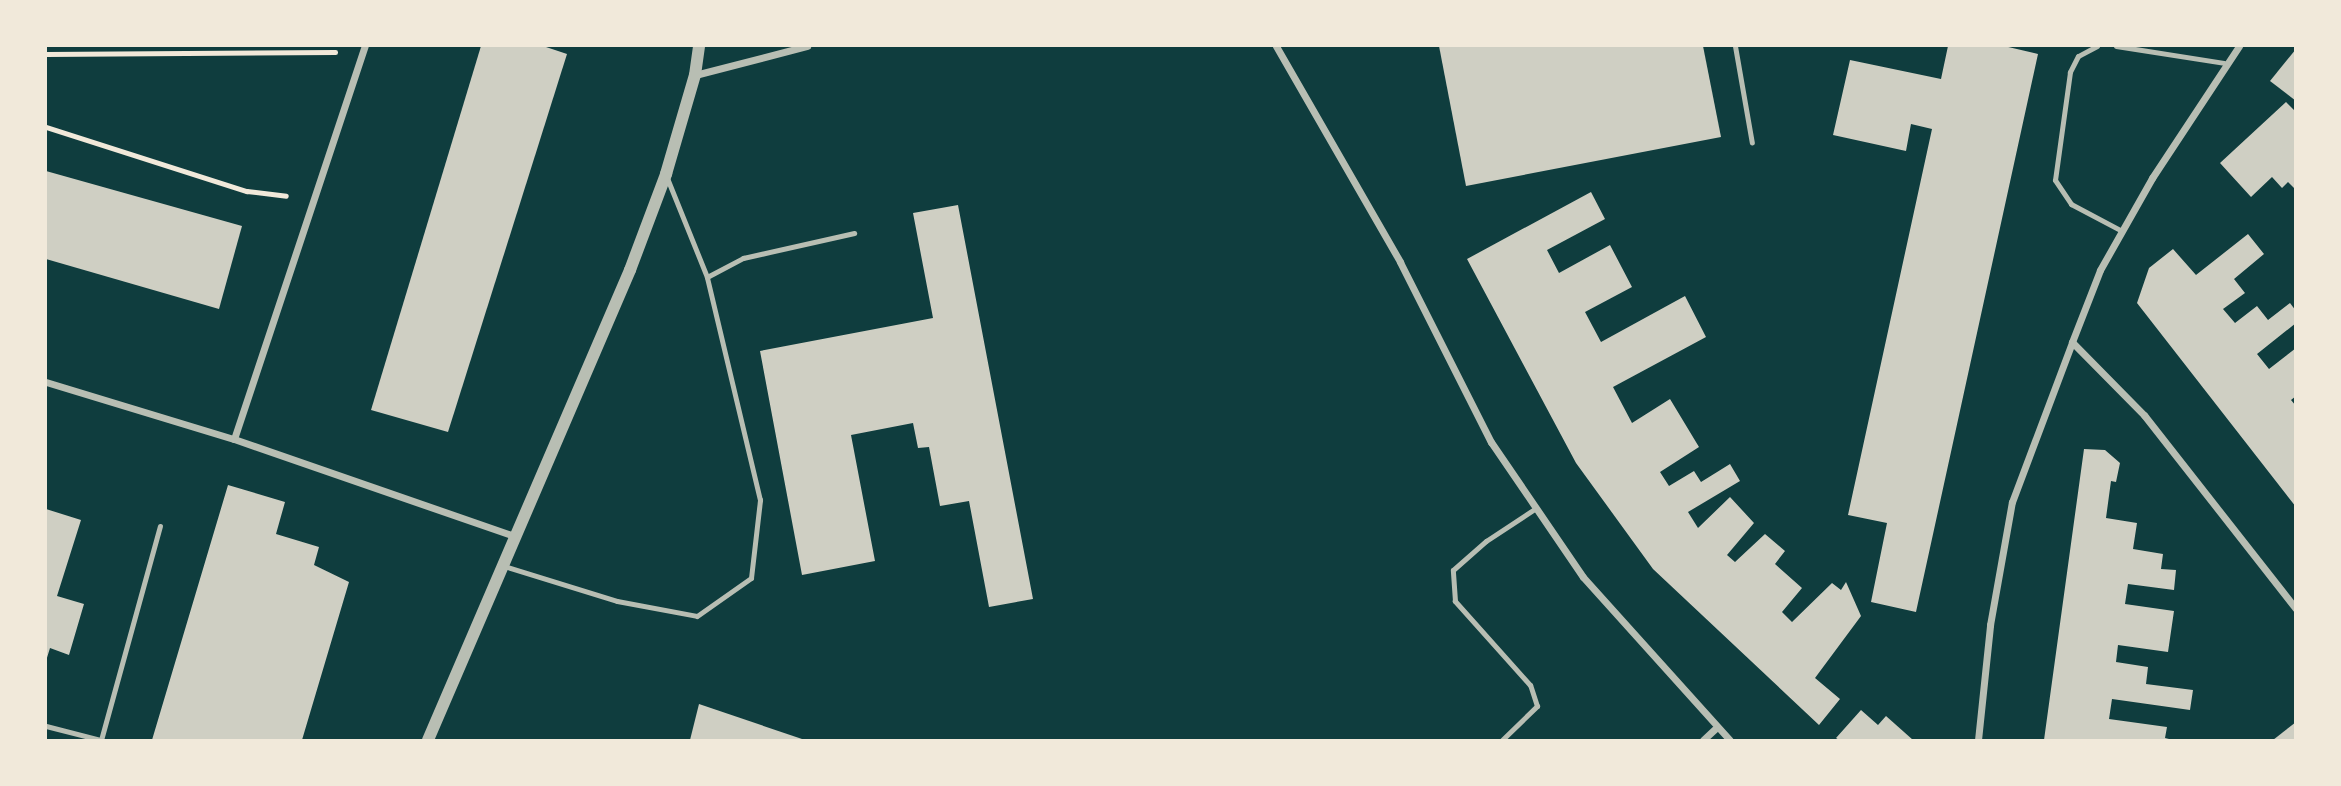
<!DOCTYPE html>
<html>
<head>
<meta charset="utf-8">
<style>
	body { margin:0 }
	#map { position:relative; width:2341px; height:786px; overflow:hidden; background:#0f3d3e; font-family:"Exo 2",sans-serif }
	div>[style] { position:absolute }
	.building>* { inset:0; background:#cfcfc3 }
	.path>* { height:4.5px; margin:-2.25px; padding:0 2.25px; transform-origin:2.25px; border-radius:2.25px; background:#f1e9da }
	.service>* { height:5px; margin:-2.5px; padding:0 2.5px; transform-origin:2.5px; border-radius:2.5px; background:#b8beb3 }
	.minor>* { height:7px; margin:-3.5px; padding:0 3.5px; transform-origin:3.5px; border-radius:3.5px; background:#b8beb3 }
	.tertiary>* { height:12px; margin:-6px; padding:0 6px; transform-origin:6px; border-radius:6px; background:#b8beb3 }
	span { translate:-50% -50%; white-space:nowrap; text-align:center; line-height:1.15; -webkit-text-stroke:5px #f1e9da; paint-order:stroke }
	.frame { position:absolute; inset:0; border:47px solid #f1e9da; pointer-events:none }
</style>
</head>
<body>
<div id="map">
	<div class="building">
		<i style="clip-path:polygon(481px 46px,543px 46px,567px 54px,448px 432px,371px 410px)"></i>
		<i style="clip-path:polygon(1439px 46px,1703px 46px,1721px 137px,1466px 186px)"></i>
		<i style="clip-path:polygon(1948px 46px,2004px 46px,2038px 54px,1916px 612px,1871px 602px,1887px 523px,1848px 515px,1932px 129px,1911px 124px,1906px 151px,1833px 135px,1850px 60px,1941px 79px)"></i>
		<i style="clip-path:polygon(2296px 49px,2296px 101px,2270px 81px)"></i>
		<i style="clip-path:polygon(2286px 102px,2296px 112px,2296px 190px,2288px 182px,2282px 188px,2272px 177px,2251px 197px,2220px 163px)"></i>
		<i style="clip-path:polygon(46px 171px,242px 226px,219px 309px,46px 259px)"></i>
		<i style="clip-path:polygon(1591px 192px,1605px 219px,1547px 250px,1559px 273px,1610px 245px,1632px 287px,1585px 312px,1601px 342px,1685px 296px,1706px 337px,1613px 387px,1632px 423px,1670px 399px,1699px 447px,1660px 472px,1669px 486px,1694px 471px,1701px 482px,1730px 464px,1740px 481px,1688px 512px,1698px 528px,1730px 497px,1754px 523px,1727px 555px,1735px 562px,1765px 534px,1785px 551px,1775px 564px,1802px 588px,1782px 612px,1792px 622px,1832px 583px,1841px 590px,1846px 582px,1861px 616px,1815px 678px,1840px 699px,1819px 725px,1653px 569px,1576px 463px,1467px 259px)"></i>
		<i style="clip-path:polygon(958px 205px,1033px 599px,989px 607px,969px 501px,940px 506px,929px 447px,918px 448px,913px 423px,851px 435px,875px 561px,802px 575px,760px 351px,933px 318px,913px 213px)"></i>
		<i style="clip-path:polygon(2248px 234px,2264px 254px,2234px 279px,2245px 293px,2223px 309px,2235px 323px,2257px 306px,2268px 320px,2290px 303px,2296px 311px,2296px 323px,2257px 354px,2269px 369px,2296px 348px,2296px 396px,2291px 400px,2296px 406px,2296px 507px,2137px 303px,2149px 268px,2173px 249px,2196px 275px)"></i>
		<i style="clip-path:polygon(2084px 449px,2105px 450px,2120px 463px,2116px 482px,2111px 481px,2106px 518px,2137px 523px,2133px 549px,2163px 554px,2161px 569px,2176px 570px,2174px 590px,2128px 584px,2125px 604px,2174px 611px,2168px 652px,2118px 645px,2116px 662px,2148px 667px,2146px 684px,2193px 690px,2190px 710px,2112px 699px,2109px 719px,2167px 727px,2165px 738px,2173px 740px,2044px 740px)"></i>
		<i style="clip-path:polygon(228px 485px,285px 502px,276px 534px,319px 547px,314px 565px,349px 582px,302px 740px,152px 740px)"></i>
		<i style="clip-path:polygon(46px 509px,81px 520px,57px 596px,84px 604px,69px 655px,50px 648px,46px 661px)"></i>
		<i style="clip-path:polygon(699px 704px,805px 740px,690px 740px)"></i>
		<i style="clip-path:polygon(1861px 710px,1878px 725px,1886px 716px,1913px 740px,1839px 740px,1836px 738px)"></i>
		<i style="clip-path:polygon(2296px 722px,2296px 740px,2273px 740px)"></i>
	</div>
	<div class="path">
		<i style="left:46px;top:54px;width:289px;rotate:-0.4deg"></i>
		<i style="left:46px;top:127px;width:211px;rotate:17.7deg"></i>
		<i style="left:247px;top:191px;width:39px;rotate:7deg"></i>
	</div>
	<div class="service">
		<i style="left:1735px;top:46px;width:98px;rotate:80.1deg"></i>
		<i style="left:2097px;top:46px;width:21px;rotate:152deg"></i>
		<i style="left:2078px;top:56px;width:18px;rotate:117deg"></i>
		<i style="left:2070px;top:72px;width:109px;rotate:97.9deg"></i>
		<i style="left:2055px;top:180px;width:29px;rotate:56deg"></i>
		<i style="left:2071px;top:204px;width:58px;rotate:27.9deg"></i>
		<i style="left:2116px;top:46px;width:109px;rotate:8.9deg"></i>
		<i style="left:707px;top:277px;width:41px;rotate:-27.8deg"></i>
		<i style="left:743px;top:258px;width:114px;rotate:-12.7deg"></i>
		<i style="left:504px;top:566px;width:118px;rotate:17.2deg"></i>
		<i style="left:617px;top:601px;width:81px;rotate:10.6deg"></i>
		<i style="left:697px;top:616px;width:66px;rotate:-35.1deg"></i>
		<i style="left:751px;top:578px;width:79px;rotate:-83.4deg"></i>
		<i style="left:760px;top:500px;width:229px;rotate:-103.4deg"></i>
		<i style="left:707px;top:277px;width:107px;rotate:-112deg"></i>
		<i style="left:46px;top:726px;width:57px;rotate:14.3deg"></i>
		<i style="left:101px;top:740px;width:222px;rotate:-74.6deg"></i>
		<i style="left:1502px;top:740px;width:49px;rotate:-44.2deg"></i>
		<i style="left:1537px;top:706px;width:22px;rotate:-108deg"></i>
		<i style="left:1530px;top:685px;width:113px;rotate:-131.8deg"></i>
		<i style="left:1455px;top:601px;width:31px;rotate:-94deg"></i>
		<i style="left:1453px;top:570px;width:44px;rotate:-41.3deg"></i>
		<i style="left:1486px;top:541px;width:60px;rotate:-33.4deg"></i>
	</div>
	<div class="minor">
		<i style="left:1276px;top:46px;width:249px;rotate:60.1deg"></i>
		<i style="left:1400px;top:262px;width:202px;rotate:63.2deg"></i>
		<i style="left:1491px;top:442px;width:163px;rotate:55.7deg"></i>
		<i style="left:1583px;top:577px;width:219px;rotate:48deg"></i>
		<i style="left:695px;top:75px;width:116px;rotate:-14.5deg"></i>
		<i style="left:2072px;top:342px;width:103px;rotate:45.4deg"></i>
		<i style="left:2144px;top:415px;width:246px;rotate:51.9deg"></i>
		<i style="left:46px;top:382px;width:196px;rotate:16.9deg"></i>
		<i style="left:234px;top:439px;width:296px;rotate:19.1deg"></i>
		<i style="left:234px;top:439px;width:414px;rotate:-71.6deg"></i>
		<i style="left:1703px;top:740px;width:16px;rotate:-43deg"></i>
		<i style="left:1978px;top:740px;width:116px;rotate:-84deg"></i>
		<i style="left:1990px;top:625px;width:125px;rotate:-79.9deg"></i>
		<i style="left:2012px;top:502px;width:171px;rotate:-69.4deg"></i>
		<i style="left:2072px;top:342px;width:77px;rotate:-68.7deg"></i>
		<i style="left:2100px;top:270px;width:106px;rotate:-60.5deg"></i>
		<i style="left:2152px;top:178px;width:158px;rotate:-56.6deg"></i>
	</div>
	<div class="tertiary">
		<i style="left:428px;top:740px;width:512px;rotate:-66.74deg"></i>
		<i style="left:630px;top:270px;width:103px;rotate:-69.4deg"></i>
		<i style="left:666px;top:174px;width:103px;rotate:-73.7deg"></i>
		<i style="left:695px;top:75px;width:29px;rotate:-82deg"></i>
	</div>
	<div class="frame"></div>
</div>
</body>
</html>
